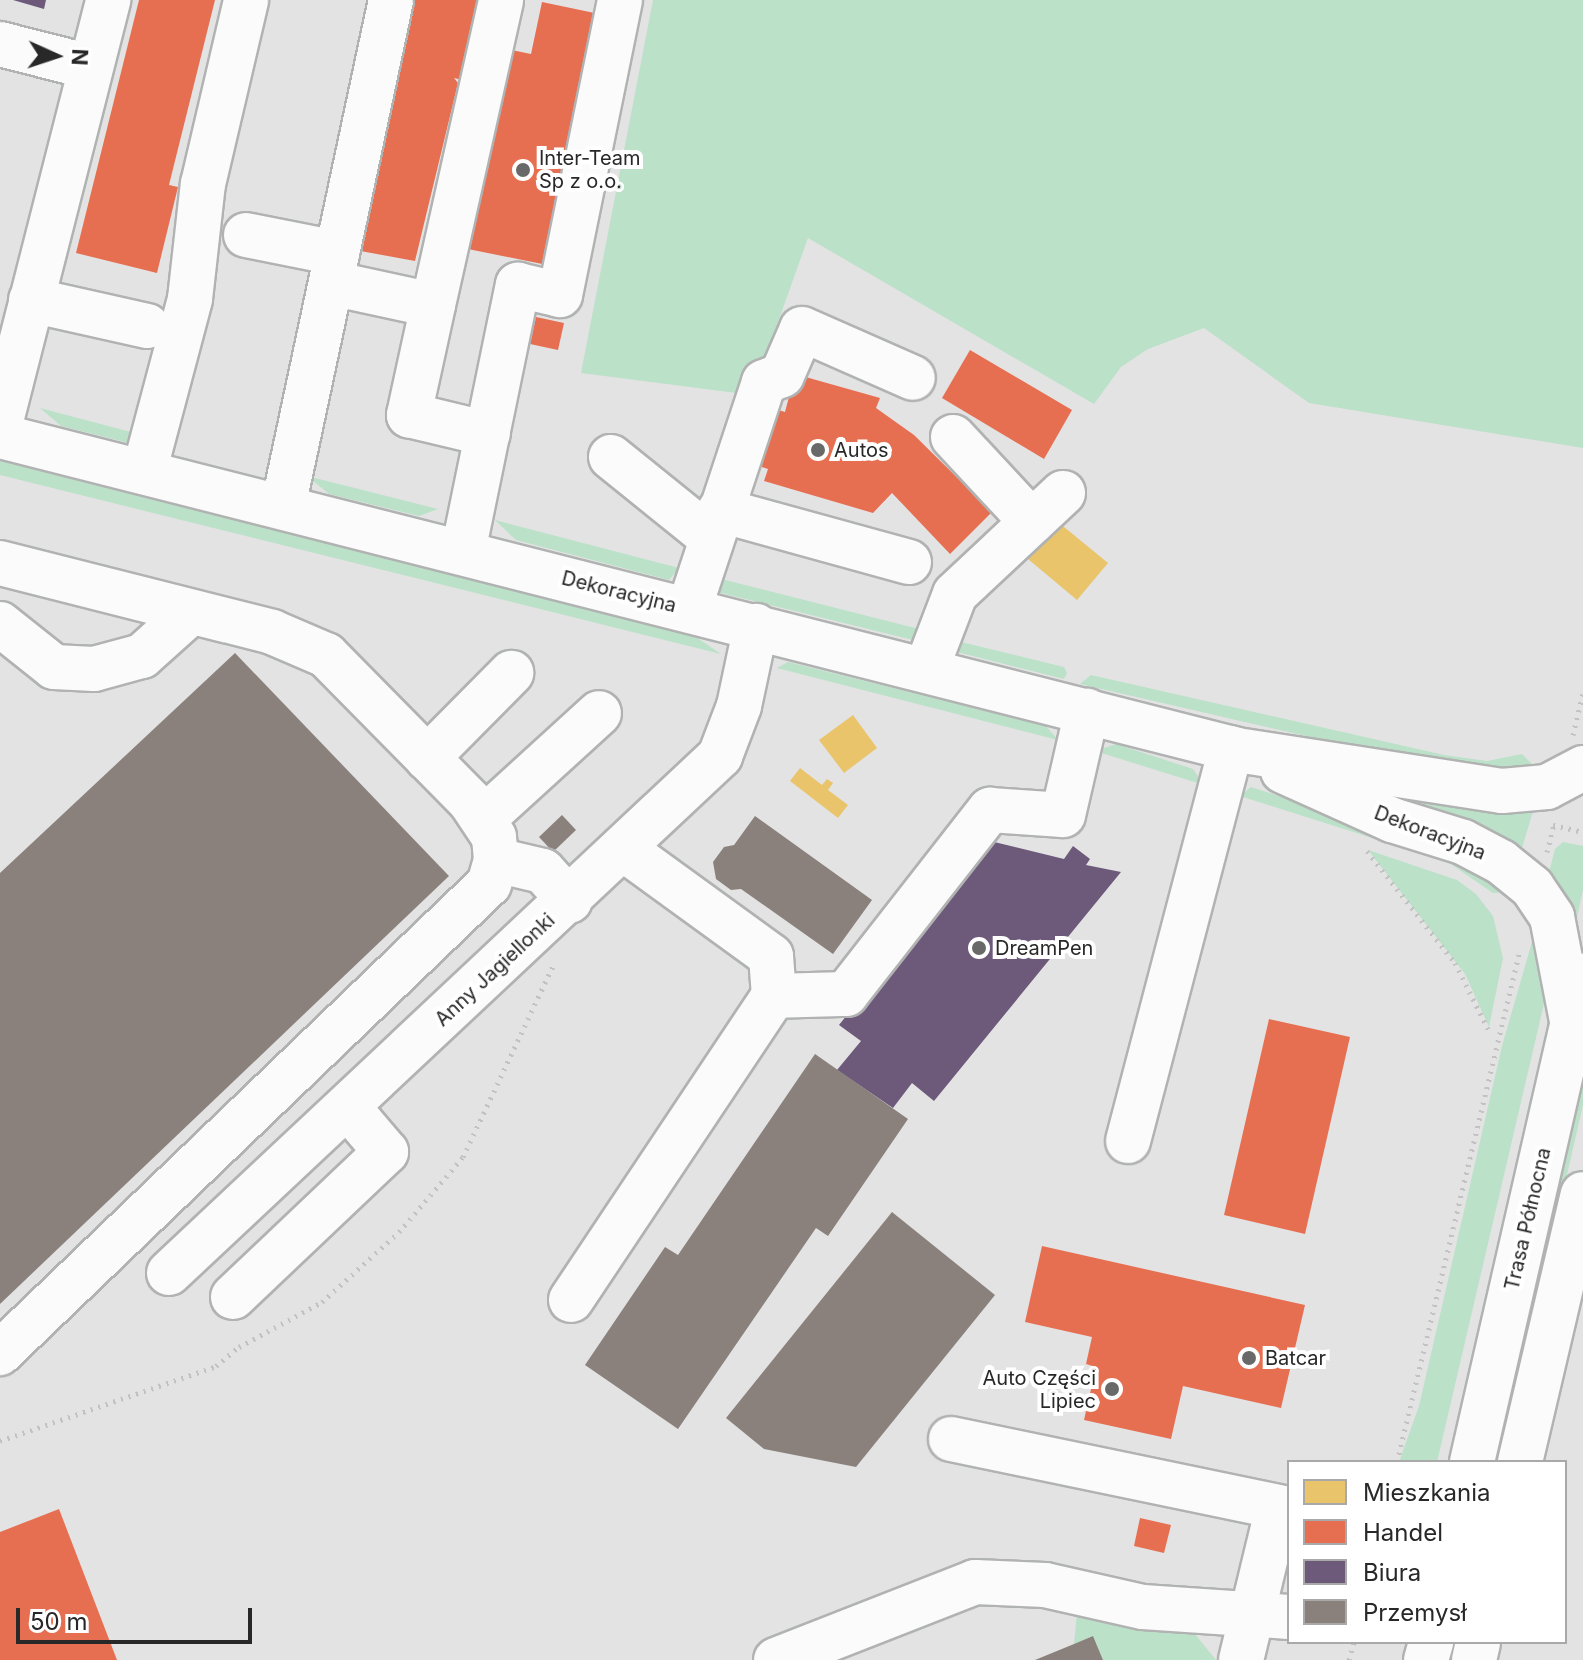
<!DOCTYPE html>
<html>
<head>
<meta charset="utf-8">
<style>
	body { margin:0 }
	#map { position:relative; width:1583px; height:1660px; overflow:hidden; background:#e3e3e4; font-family:Inter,sans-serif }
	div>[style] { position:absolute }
	.green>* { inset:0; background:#bbe1c8 }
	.homes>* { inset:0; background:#e9c46a }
	.shops>* { inset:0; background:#e76f51 }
	.offices>* { inset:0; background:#6d597a }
	.industry>* { inset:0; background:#8a817c }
	.path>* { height:5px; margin-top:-2.5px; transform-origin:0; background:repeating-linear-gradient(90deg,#c2c2c3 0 2px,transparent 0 8px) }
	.roads { filter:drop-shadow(2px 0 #b1b2b2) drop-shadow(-2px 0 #b1b2b2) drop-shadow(0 2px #b1b2b2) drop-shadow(0 -2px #b1b2b2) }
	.minor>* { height:44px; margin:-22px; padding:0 22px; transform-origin:22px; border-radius:22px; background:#fbfbfb }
	.major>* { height:44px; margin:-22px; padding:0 22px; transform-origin:22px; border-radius:22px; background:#fbfbfb }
	.dots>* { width:22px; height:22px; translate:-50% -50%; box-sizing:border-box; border:4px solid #fff; border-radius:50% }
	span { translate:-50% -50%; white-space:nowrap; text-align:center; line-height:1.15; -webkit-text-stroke:8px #fff; paint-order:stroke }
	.poi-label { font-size:20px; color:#282829 }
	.left { translate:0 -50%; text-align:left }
	.right { translate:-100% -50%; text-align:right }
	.street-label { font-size:20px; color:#282829 }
	.legend { position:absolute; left:1287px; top:1460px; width:280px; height:184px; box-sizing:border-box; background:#fff; border:2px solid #a9a9a9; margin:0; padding:10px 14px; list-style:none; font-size:24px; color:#282829 }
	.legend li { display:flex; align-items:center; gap:16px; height:40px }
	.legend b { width:40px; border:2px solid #a9a9a9 }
	.north { position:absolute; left:16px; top:16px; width:80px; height:80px; -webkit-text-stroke:6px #fff; paint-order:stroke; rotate:93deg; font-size:22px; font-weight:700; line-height:32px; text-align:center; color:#282829 }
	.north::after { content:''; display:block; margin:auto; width:28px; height:36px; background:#282829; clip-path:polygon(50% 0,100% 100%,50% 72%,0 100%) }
	.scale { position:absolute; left:16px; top:1608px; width:236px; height:36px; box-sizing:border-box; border:4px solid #282829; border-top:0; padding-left:10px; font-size:24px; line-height:28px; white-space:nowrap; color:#282829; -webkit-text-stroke:6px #fff; paint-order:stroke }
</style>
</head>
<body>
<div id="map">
	<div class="green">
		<i style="clip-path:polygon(653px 0,1583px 0,1583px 448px,1309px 403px,1204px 328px,1148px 349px,1121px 367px,1094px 404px,808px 238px,752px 395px,581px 373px)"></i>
		<i style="clip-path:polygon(40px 408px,146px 436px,137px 445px,61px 426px)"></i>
		<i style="clip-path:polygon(0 461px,693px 635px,721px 654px,0 475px)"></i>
		<i style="clip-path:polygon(307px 476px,438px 509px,419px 516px,329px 494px)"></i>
		<i style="clip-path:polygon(495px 520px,679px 568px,669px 580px,516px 540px)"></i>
		<i style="clip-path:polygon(717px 578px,923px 630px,917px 641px,717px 592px)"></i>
		<i style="clip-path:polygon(961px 642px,1064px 667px,1067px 673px,1064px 679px,957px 652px)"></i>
		<i style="clip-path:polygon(788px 662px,1046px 726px,1058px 740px,777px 668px)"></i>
		<i style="clip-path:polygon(1091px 675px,1444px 755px,1487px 761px,1522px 754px,1541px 773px,1493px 779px,1080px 684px)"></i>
		<i style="clip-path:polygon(1116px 744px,1193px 769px,1204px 785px,1095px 751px)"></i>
		<i style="clip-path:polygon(1251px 787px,1455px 853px,1506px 892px,1493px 893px,1448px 862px,1240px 796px)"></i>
		<i style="clip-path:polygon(1375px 787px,1536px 801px,1519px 858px,1415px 813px)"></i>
		<i style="clip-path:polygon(1563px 842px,1583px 846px,1583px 890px,1574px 931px,1546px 884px,1555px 849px)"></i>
		<i style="clip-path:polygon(1368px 850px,1457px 880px,1476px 894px,1493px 916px,1503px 958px,1489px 1027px,1465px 974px)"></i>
		<i style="clip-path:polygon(1538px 921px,1546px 995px,1437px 1462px,1399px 1462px,1419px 1406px,1502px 1046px)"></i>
		<i style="clip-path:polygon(1583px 1052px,1583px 1105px,1501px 1462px,1489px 1462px)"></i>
		<i style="clip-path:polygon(1077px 1613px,1195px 1634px,1216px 1660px,1103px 1660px,1093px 1636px,1074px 1644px)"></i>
	</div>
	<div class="homes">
		<i style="clip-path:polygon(1058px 522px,1108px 563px,1077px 600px,1028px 559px)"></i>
		<i style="clip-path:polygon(853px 715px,877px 748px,844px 773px,819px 740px)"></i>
		<i style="clip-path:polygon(800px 768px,822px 785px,827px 779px,833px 783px,828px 790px,848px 805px,838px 818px,790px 781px)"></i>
	</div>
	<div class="shops">
		<i style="clip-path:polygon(139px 0,215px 0,169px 185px,178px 187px,157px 273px,76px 253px)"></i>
		<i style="clip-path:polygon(410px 0,492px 0,475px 83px,454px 78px,458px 83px,415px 261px,355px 250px)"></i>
		<i style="clip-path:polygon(542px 2px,604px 15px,552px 266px,458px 247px,507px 49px,531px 54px)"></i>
		<i style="clip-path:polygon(536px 317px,564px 323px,558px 350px,530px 344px)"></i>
		<i style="clip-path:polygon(970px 350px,1072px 410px,1044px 459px,942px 398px)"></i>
		<i style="clip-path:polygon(795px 374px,880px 398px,876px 408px,914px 435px,992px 512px,950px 554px,892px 493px,873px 513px,764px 481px,768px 469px,749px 463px,765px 406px,785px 412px)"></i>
		<i style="clip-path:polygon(1269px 1019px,1350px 1037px,1305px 1234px,1224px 1215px)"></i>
		<i style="clip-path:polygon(1042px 1246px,1305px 1305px,1281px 1408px,1183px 1386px,1171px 1439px,1084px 1420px,1096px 1367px,1086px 1364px,1092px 1337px,1025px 1322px)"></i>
		<i style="clip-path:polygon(59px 1509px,117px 1660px,0 1660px,0 1532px)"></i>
		<i style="clip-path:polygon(1140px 1518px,1171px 1525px,1164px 1553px,1134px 1546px)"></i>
	</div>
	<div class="offices">
		<i style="clip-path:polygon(13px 0,46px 0,44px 9px)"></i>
		<i style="clip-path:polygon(986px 840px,1064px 859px,1073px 846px,1090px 859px,1086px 865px,1121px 872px,934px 1101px,912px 1083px,893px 1108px,837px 1070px,861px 1041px,839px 1025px)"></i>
	</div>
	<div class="industry">
		<i style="clip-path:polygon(235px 653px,449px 876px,0 1304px,0 873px)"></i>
		<i style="clip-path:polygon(562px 815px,576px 830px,553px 852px,539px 837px)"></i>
		<i style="clip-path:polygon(755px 816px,872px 900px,833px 954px,741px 889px,731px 890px,716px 879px,713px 862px,724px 847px,734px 845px)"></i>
		<i style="clip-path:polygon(815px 1054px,908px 1119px,828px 1236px,816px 1228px,678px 1429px,585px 1365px,665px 1247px,678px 1255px)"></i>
		<i style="clip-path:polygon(892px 1212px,995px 1295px,856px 1467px,764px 1449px,726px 1418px)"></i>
		<i style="clip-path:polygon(1093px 1636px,1103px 1660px,1035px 1660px,1074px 1644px)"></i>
	</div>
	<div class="path">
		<i style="left:1573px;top:735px;width:43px;rotate:-76.6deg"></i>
		<i style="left:1553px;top:825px;width:31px;rotate:13deg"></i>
		<i style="left:1367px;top:851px;width:142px;rotate:51.8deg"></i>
		<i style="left:1455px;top:963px;width:78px;rotate:63.4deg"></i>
		<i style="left:1547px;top:852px;width:30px;rotate:-76deg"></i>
		<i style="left:0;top:1441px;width:229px;rotate:-19.1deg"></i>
		<i style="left:216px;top:1366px;width:30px;rotate:-40deg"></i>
		<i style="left:239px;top:1347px;width:94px;rotate:-28.5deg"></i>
		<i style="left:322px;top:1302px;width:104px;rotate:-42.3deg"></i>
		<i style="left:399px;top:1232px;width:99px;rotate:-49.5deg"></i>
		<i style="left:463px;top:1157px;width:211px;rotate:-64.8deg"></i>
		<i style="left:1397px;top:1462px;width:527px;rotate:-76.49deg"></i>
		<i style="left:1349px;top:1660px;width:19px;rotate:-74deg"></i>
	</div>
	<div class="roads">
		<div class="minor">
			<i style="left:0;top:44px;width:93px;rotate:14.3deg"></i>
			<i style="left:246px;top:235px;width:93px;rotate:11.2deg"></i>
			<i style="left:331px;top:283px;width:104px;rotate:12.2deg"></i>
			<i style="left:433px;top:305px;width:113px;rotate:102.3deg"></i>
			<i style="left:409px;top:415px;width:81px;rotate:13.5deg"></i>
			<i style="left:31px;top:300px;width:119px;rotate:12.6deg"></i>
			<i style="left:433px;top:305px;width:312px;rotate:-77.4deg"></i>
			<i style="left:0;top:425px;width:439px;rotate:-75.7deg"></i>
			<i style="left:0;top:436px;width:1276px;rotate:14.24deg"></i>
			<i style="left:1237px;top:750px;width:268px;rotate:8.8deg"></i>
			<i style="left:1502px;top:791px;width:45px;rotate:-5.1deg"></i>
			<i style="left:1547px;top:787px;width:41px;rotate:-27.8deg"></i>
			<i style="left:953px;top:437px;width:116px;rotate:47.1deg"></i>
			<i style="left:611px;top:457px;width:127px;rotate:38.9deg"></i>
			<i style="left:144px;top:472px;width:179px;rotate:-75.1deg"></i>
			<i style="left:190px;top:299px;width:116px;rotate:-83.6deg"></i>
			<i style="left:203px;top:184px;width:189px;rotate:-76.8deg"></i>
			<i style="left:283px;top:507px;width:518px;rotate:-77.97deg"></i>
			<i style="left:720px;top:510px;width:196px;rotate:15.4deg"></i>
			<i style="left:463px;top:552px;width:273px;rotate:-78.4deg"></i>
			<i style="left:518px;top:285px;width:43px;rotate:13.4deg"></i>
			<i style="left:560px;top:295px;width:301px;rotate:-78.5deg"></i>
			<i style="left:0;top:563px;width:281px;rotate:14.2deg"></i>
			<i style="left:272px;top:632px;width:59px;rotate:23.1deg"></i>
			<i style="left:326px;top:655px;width:205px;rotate:45.4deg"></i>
			<i style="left:470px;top:801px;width:43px;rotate:56.3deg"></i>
			<i style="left:494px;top:837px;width:23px;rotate:85deg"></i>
			<i style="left:496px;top:860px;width:25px;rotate:106deg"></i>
			<i style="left:489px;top:884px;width:678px;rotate:136.2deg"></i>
			<i style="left:689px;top:609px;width:239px;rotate:-71.7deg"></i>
			<i style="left:764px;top:382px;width:19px;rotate:-21deg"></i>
			<i style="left:782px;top:375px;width:50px;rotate:-66.5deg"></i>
			<i style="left:802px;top:329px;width:121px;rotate:23.8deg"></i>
			<i style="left:0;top:624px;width:69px;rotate:38.5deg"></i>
			<i style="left:54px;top:667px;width:40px;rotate:2.9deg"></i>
			<i style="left:94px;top:669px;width:50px;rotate:-15.2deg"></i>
			<i style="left:142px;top:656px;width:66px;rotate:-41.9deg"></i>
			<i style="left:926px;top:670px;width:81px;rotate:-69.1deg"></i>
			<i style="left:955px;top:594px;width:148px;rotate:-43.1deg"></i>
			<i style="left:427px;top:758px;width:120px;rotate:-45.3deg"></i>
			<i style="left:1283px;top:771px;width:120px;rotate:24.2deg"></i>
			<i style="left:1392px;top:820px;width:74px;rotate:17.2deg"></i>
			<i style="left:1463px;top:842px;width:43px;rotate:27.8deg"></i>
			<i style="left:1501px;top:862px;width:40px;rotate:39deg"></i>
			<i style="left:1532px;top:887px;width:36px;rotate:56deg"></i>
			<i style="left:1552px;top:917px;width:106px;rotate:79.1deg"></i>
			<i style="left:483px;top:819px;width:157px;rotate:-42.4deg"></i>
			<i style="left:496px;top:860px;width:48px;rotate:13.2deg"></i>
			<i style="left:543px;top:871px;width:40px;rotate:48deg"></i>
			<i style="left:774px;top:996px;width:72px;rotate:-1.6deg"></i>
			<i style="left:846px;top:994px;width:234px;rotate:-52deg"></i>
			<i style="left:990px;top:810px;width:73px;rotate:3.9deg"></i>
			<i style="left:1063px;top:815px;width:107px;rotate:-77deg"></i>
			<i style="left:1128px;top:1141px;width:406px;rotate:-75.3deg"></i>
			<i style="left:169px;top:1273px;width:756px;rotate:-43.18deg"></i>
			<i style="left:720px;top:756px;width:53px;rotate:-69.2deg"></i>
			<i style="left:739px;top:706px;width:82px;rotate:-78deg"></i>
			<i style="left:233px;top:1297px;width:211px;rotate:-43.5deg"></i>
			<i style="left:386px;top:1152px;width:59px;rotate:-130.2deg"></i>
			<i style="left:571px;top:1300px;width:366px;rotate:-56.3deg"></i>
			<i style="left:774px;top:996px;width:40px;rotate:-94.3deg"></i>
			<i style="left:771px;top:956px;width:180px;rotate:-144deg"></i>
			<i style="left:951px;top:1439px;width:345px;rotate:11.7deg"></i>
			<i style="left:776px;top:1660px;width:214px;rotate:-21.4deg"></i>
			<i style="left:975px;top:1582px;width:70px;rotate:2.5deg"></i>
			<i style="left:1045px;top:1585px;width:100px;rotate:12.7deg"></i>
			<i style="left:1143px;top:1607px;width:146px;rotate:3.9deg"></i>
			<i style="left:1241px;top:1660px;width:157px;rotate:-76.4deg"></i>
		</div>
		<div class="major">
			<i style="left:1472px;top:1462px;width:499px;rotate:-77.1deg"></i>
			<i style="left:1520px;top:1462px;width:275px;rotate:-76.8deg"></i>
			<i style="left:1426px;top:1660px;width:19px;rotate:-74deg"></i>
			<i style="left:1474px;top:1660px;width:18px;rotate:-77deg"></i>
		</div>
	</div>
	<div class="dots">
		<i style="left:523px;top:170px;background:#69696a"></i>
		<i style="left:818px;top:450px;background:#69696a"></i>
		<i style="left:979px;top:948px;background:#69696a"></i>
		<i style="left:1249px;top:1358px;background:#69696a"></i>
		<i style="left:1112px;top:1389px;background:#69696a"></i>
	</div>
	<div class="poi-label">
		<span class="left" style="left:539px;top:170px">Inter-Team<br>Sp z o.o.</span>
		<span class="left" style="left:834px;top:450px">Autos</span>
		<span class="left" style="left:995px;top:948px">DreamPen</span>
		<span class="left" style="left:1265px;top:1358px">Batcar</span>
		<span class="right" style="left:1096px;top:1390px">Auto Części<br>Lipiec</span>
	</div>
	<div class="street-label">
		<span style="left:619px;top:592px;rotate:14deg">Dekoracyjna</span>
		<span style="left:1430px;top:833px;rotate:21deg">Dekoracyjna</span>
		<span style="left:495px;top:970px;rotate:-43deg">Anny Jagiellonki</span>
		<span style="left:1528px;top:1219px;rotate:-77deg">Trasa Północna</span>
	</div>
	<ul class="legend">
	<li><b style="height:22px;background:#e9c46a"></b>Mieszkania</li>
	<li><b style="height:22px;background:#e76f51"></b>Handel</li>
	<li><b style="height:22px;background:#6d597a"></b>Biura</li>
	<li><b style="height:22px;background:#8a817c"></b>Przemysł</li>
	</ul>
	<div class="north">N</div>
	<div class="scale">50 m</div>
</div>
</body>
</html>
